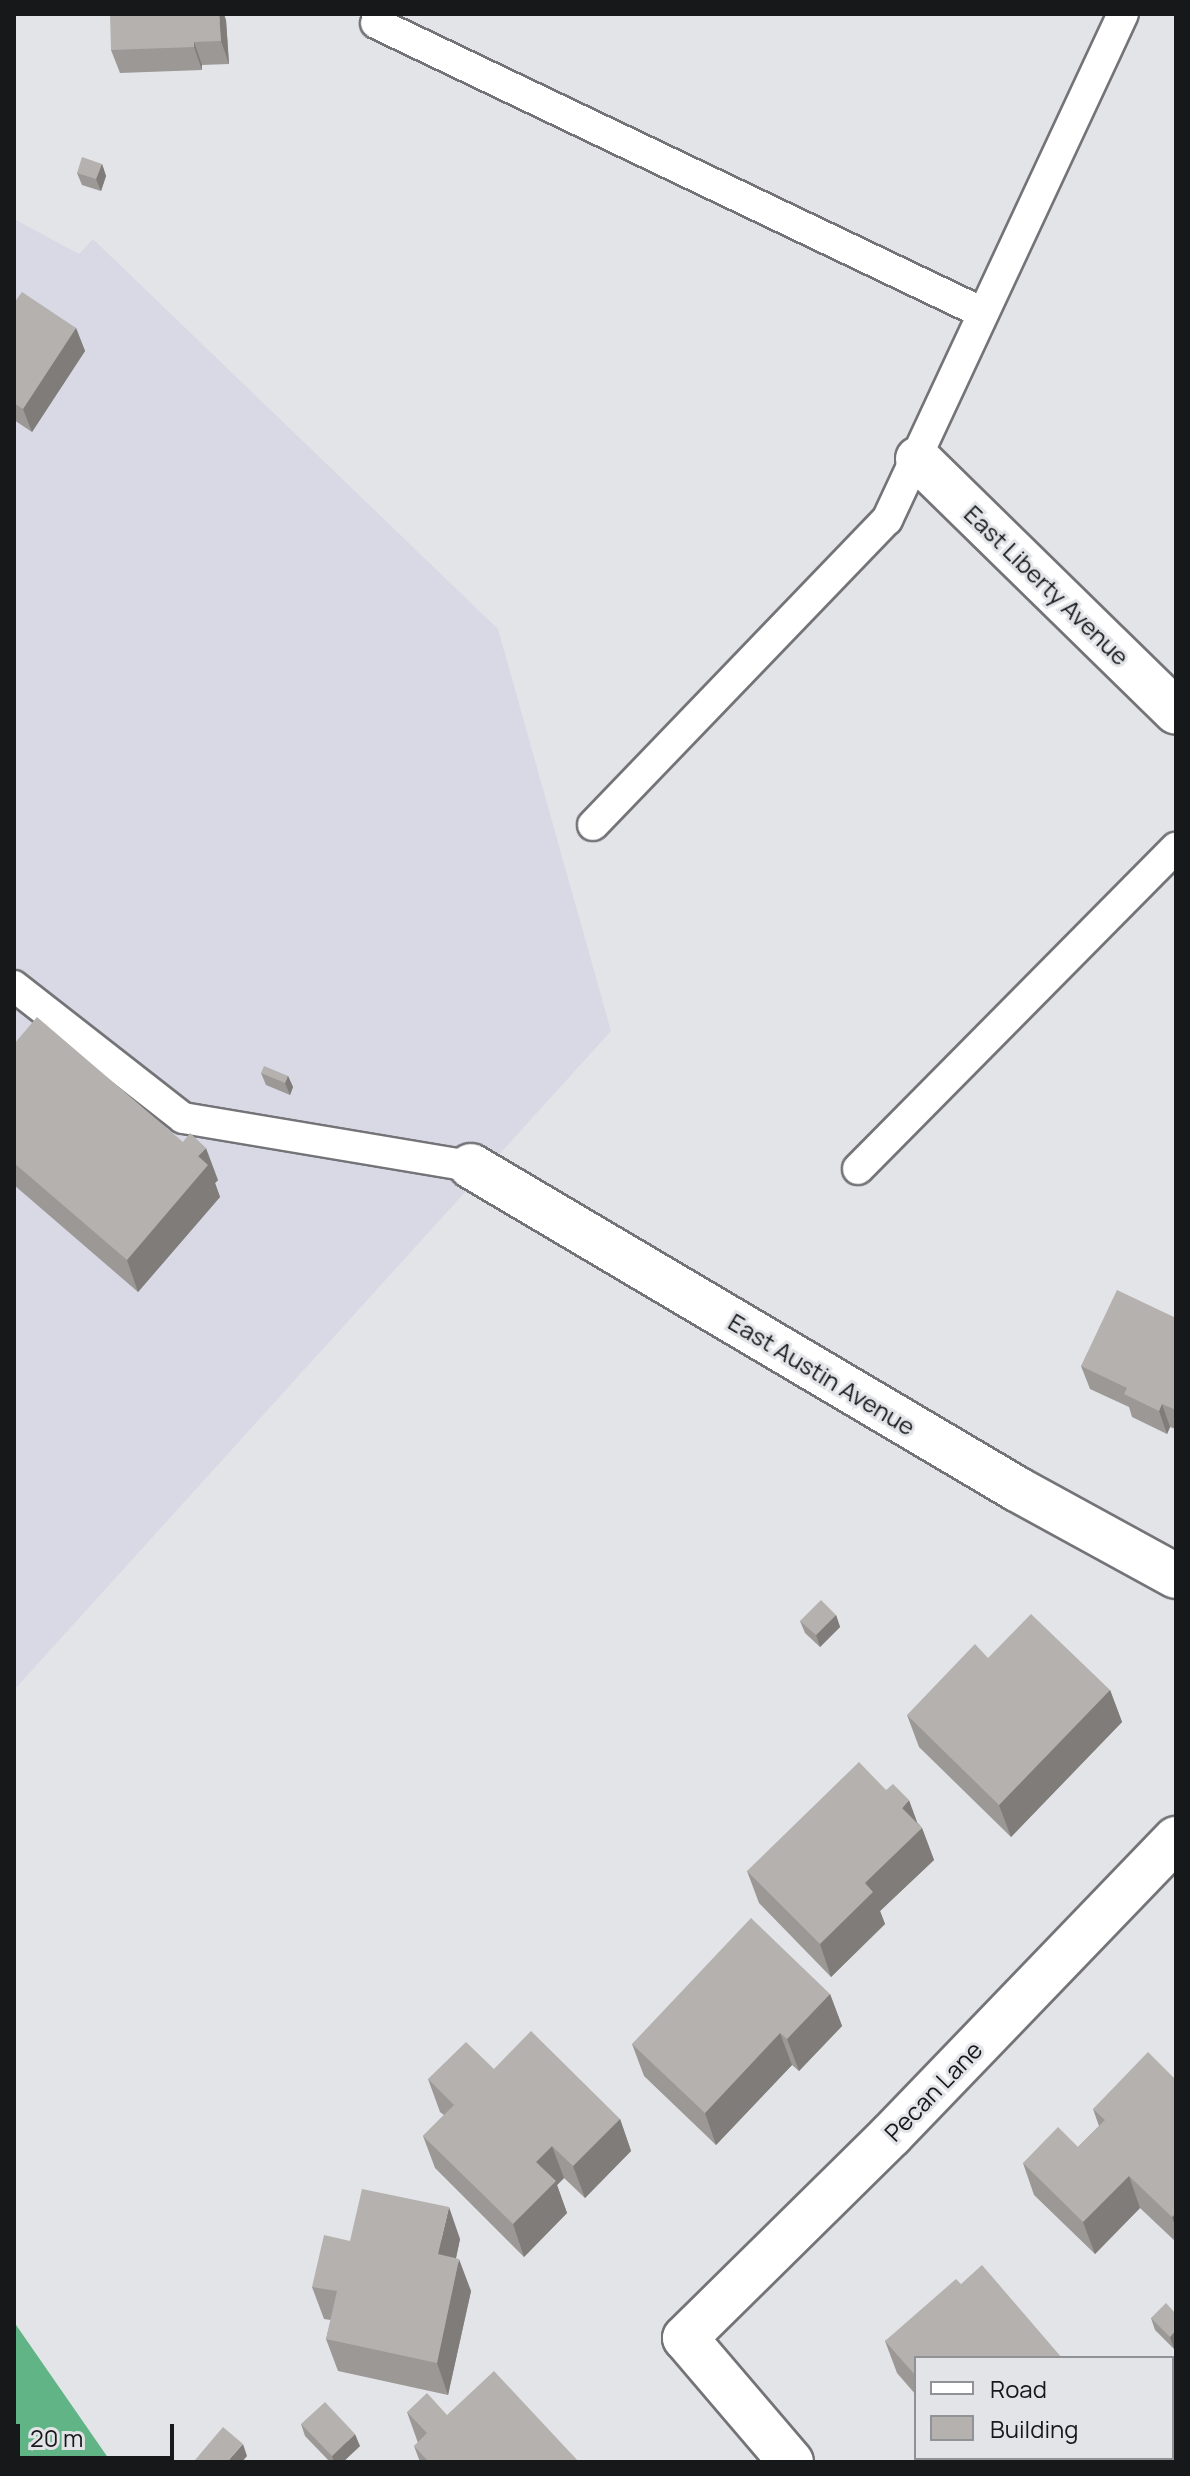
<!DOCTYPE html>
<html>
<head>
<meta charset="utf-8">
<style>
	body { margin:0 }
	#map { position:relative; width:1190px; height:2476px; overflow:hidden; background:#e3e4e8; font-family:Manrope,sans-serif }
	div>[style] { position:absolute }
	.built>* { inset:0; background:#d8d9e5 }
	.forest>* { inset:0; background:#61b485 }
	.roads { filter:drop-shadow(2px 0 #747478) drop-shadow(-2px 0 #747478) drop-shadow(0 2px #747478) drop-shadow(0 -2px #747478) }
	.service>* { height:30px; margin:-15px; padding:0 15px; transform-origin:15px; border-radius:15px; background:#fff }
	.minor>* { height:44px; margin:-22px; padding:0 22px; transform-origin:22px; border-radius:22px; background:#fff }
	.wall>* { inset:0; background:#9c9896 }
	.shaded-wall>* { inset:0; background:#7f7c7a }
	.building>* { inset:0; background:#b5b1af }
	span { translate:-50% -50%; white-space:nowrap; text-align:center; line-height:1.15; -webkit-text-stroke:6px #e3e4e8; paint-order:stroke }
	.street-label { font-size:24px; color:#171819 }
	.frame { position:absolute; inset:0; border:16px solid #171819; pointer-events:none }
	.legend { position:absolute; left:914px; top:2356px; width:260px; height:104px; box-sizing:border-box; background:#e3e4e8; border:2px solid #919295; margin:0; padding:10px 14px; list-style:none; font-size:24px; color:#171819 }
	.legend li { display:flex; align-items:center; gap:16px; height:40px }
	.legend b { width:40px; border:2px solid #919295 }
	.scale { position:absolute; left:16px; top:2424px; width:158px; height:36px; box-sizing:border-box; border:4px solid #171819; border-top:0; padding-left:10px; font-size:24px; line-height:28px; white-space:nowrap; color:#171819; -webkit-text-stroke:6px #e3e4e8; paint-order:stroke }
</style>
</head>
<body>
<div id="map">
	<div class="built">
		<i style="clip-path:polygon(14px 219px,79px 254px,93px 239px,498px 629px,611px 1031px,14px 1690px)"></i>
	</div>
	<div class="forest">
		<i style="clip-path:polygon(14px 2322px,41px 2361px,111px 2462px,14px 2462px)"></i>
	</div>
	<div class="roads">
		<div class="service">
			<i style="left:376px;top:23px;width:673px;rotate:25.54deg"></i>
			<i style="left:593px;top:825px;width:424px;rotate:-46.1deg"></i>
			<i style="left:887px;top:520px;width:558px;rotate:-65deg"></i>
			<i style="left:14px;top:986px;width:214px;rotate:38deg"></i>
			<i style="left:183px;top:1118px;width:292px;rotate:9.5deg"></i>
			<i style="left:858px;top:1169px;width:452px;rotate:-45.3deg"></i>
		</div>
		<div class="minor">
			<i style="left:918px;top:459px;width:361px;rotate:44.4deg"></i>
			<i style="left:471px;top:1166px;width:634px;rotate:30.61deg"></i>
			<i style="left:1017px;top:1489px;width:181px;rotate:28.7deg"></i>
			<i style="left:791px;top:2462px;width:163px;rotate:-130.5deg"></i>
			<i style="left:685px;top:2338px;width:289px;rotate:-44.6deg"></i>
			<i style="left:891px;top:2135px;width:411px;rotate:-46.1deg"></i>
		</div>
	</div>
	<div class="wall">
		<i style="clip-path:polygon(226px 20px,229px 64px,202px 65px,202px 70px,120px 73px,111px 50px)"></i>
		<i style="clip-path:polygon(102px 164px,106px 176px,101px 191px,82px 185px,77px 173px)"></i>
		<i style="clip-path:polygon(14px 303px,76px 328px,85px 351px,32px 432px,14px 420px)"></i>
		<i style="clip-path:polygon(14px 1040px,218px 1180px,215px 1183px,220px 1197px,138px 1292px,14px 1185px)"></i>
		<i style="clip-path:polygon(261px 1073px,288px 1076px,293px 1087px,290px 1095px,266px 1085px)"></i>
		<i style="clip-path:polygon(1176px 1318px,1176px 1429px,1170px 1427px,1167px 1434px,1132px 1417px,1129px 1407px,1090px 1389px,1081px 1366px)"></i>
		<i style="clip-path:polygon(836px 1615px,840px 1627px,820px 1647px,805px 1633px,800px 1621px)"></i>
		<i style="clip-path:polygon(1110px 1690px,1122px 1722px,1011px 1837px,919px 1747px,907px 1715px)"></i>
		<i style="clip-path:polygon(918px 1823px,922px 1828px,934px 1860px,880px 1911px,885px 1924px,831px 1977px,759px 1903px,747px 1871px)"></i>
		<i style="clip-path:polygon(830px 1994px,842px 2026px,799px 2071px,792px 2065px,716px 2145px,644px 2076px,632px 2044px)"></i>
		<i style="clip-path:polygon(494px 2069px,620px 2119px,631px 2151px,585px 2198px,564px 2178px,557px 2185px,567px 2213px,524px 2257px,435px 2168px,423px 2136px,444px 2115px,440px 2112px,428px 2079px)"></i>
		<i style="clip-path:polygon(1176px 2080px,1176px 2242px,1140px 2208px,1095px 2254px,1034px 2195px,1023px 2163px,1078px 2147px,1099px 2126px,1093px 2109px)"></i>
		<i style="clip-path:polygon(460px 2239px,456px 2258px,471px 2291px,448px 2395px,338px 2371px,326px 2339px,331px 2320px,324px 2319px,312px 2287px,350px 2241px)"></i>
		<i style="clip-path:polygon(961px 2284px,916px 2358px,916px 2395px,897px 2373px,885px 2341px)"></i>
		<i style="clip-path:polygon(1176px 2314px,1176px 2347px,1174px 2349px,1155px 2330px,1151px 2318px)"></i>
		<i style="clip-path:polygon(407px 2412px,447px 2415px,579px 2462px,420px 2462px,414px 2446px,418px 2443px)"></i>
		<i style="clip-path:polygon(301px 2424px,360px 2446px,343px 2462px,330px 2462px,305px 2436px)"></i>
		<i style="clip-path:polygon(971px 2458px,1041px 2458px,1037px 2462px,974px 2462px)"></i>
	</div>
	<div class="shaded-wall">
		<i style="clip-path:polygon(219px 14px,224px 14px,226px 20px,229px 64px,221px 41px)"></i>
		<i style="clip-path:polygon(194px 42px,202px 65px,202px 70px,194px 47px)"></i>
		<i style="clip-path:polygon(102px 164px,106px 176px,101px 191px,96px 179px)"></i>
		<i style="clip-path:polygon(76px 328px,85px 351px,32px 432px,23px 409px)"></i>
		<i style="clip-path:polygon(288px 1076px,293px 1087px,290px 1095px,285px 1083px)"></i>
		<i style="clip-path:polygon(206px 1148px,218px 1180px,215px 1183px,220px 1197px,138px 1292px,127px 1260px,198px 1156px)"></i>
		<i style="clip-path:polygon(1162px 1404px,1170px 1427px,1167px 1434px,1159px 1411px)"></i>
		<i style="clip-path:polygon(836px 1615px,840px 1627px,820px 1647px,816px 1635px)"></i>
		<i style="clip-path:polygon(1110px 1690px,1122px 1722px,1011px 1837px,999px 1805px)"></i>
		<i style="clip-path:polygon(909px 1800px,920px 1830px,922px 1828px,934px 1860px,880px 1911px,885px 1924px,831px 1977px,820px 1944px,865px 1883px,902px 1808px)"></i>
		<i style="clip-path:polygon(830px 1994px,842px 2026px,799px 2071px,787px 2039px)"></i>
		<i style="clip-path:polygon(780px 2033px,792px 2065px,716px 2145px,705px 2113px)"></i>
		<i style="clip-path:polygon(620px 2119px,631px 2151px,585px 2198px,573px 2166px)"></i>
		<i style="clip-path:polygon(552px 2146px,564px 2178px,557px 2185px,567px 2213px,524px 2257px,513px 2224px,536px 2162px)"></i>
		<i style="clip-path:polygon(1129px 2176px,1140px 2208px,1095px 2254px,1083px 2222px)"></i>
		<i style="clip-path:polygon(449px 2207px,460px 2239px,450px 2286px,438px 2254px)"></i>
		<i style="clip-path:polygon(1176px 2213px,1176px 2229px,1172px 2217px)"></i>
		<i style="clip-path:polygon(459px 2259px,471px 2291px,448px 2395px,437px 2363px)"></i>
		<i style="clip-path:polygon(1176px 2330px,1176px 2347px,1174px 2349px,1170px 2337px)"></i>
		<i style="clip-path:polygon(355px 2434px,360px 2446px,343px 2462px,334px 2462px,332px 2456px)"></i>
		<i style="clip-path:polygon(243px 2444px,247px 2456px,242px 2462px,227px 2462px)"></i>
		<i style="clip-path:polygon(992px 2458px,1041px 2458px,1037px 2462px,990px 2462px,989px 2461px)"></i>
	</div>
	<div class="building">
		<i style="clip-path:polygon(110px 14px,219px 14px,221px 41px,194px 42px,194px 47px,111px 50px)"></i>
		<i style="clip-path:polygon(82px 157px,102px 164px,96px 179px,77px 173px)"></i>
		<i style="clip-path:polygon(22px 292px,76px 328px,23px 409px,14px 403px,14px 303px)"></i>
		<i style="clip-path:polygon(37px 1017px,183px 1142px,190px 1133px,206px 1148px,198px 1156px,208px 1165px,127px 1260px,14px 1163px,14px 1044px)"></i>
		<i style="clip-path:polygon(264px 1066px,288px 1076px,285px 1083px,261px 1073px)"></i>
		<i style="clip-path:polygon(1117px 1290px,1176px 1318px,1176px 1410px,1162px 1404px,1159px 1411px,1124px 1394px,1127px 1388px,1081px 1366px)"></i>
		<i style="clip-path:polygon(821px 1600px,836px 1615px,816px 1635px,800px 1621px)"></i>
		<i style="clip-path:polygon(1031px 1614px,1110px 1690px,999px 1805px,907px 1715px,975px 1644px,988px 1658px)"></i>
		<i style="clip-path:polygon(859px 1762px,886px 1790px,893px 1784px,909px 1800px,902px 1808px,922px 1828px,865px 1883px,873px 1892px,820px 1944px,747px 1871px)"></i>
		<i style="clip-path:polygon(751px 1918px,830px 1994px,787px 2039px,780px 2033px,705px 2113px,632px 2044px)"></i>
		<i style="clip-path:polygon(531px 2031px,620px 2119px,573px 2166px,552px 2146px,536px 2162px,556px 2181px,513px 2224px,423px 2136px,454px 2105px,428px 2079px,466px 2042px,494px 2069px)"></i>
		<i style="clip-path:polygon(1148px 2052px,1176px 2080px,1176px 2213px,1172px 2217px,1129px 2176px,1083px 2222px,1023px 2163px,1058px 2127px,1078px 2147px,1105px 2120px,1093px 2109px)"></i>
		<i style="clip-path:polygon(362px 2189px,449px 2207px,438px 2254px,459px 2259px,437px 2363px,326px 2339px,337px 2291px,312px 2287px,324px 2235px,350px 2241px)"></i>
		<i style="clip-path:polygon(982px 2265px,1062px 2358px,916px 2358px,916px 2376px,885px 2341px,956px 2279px,961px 2284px)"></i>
		<i style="clip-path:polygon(1166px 2303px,1176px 2314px,1176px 2330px,1170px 2337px,1151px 2318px)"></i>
		<i style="clip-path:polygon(494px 2371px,579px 2462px,429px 2462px,414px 2446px,427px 2433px,407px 2412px,427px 2393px,447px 2415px)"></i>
		<i style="clip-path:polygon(325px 2402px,355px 2434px,332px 2456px,301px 2424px)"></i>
		<i style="clip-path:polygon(223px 2427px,243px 2444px,227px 2462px,197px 2462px,195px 2460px)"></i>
		<i style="clip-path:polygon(1172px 2454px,1176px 2458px,1176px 2462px,1150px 2462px,1154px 2458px,1172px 2458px)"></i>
		<i style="clip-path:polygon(1082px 2458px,1139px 2458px,1143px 2462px,1078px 2462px)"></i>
	</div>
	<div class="street-label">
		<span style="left:1047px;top:585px;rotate:44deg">East Liberty Avenue</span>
		<span style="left:822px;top:1374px;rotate:31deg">East Austin Avenue</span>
		<span style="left:933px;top:2091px;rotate:-46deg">Pecan Lane</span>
	</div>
	<div class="frame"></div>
	<ul class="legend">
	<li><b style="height:10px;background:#fff"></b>Road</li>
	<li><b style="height:22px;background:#b5b1af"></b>Building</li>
	</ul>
	<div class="scale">20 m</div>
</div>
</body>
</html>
